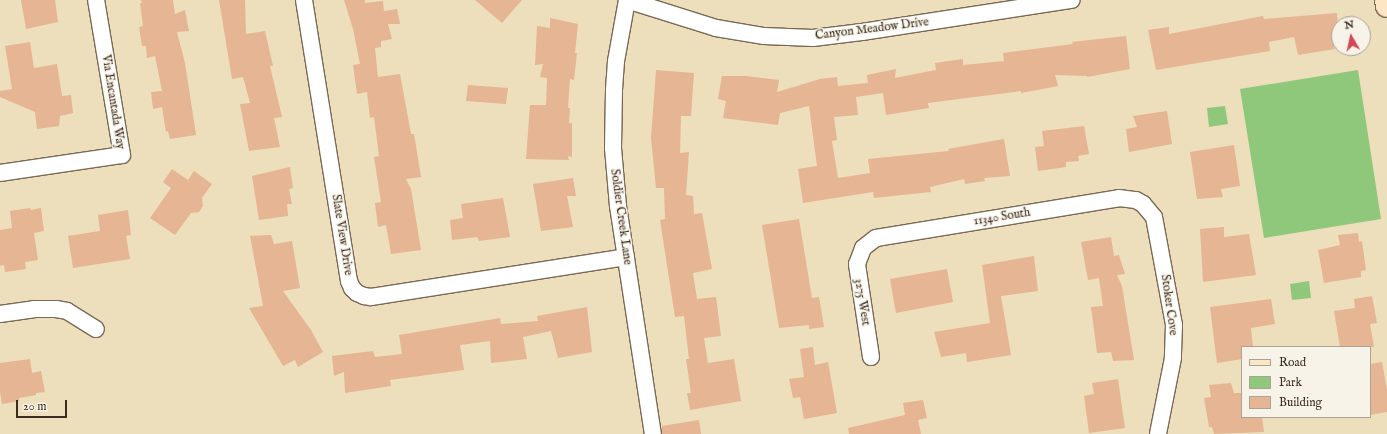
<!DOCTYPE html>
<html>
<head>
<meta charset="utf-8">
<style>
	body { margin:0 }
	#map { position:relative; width:1387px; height:434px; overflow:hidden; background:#eddebc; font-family:"IM FELL English",serif }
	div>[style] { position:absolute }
	.green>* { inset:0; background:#90c87b }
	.building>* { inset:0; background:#e5b594 }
	.roads { filter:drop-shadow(1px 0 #796955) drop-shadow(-1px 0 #796955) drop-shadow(0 1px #796955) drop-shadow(0 -1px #796955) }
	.street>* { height:16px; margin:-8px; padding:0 8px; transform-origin:8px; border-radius:8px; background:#fff }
	.secondary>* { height:22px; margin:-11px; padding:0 11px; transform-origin:11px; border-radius:11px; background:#fce6c4 }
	span { translate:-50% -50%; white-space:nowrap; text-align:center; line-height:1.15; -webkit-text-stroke:3px #f7f3e8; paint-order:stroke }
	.street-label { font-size:12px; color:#3b2a1e }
	.legend { position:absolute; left:1241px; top:346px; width:130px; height:72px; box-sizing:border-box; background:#f7f3e8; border:1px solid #aca397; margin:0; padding:5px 7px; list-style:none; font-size:12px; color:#3b2a1e }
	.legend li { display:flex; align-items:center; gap:8px; height:20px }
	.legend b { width:20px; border:1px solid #aca397 }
	.north { position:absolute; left:1331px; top:16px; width:40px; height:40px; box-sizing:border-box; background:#f7f3e8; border:1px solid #aca397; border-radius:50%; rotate:351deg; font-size:11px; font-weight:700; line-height:16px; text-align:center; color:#3b2a1e }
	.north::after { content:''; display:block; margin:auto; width:14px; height:18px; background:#d1495b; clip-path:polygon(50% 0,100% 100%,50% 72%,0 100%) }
	.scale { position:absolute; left:16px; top:400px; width:51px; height:18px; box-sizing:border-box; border:2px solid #3b2a1e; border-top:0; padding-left:5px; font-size:12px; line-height:14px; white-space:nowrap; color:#3b2a1e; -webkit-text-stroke:3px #f7f3e8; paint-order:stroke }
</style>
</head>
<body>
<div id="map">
	<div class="green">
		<i style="clip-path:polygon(1358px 70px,1381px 219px,1264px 238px,1240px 89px)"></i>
		<i style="clip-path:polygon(1225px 106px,1228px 124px,1209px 127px,1207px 108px)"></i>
		<i style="clip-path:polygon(1309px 281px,1311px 298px,1292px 300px,1290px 284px)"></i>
	</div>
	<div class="building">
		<i style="clip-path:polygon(21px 0,55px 0,58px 22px,26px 29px)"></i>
		<i style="clip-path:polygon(141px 0,173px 0,175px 14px,185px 10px,189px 31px,177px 32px,185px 63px,196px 135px,170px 139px,168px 131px,166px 132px,162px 107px,153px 109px,151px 92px,162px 91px,155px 56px,147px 58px,146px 46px,142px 46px,139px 27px,143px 26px,140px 3px,142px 3px)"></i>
		<i style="clip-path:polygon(219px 0,245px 0,246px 34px,265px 31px,273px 66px,270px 66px,282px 117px,274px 118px,280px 147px,249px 151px,240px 104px,250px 103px,243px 77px,232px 79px)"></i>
		<i style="clip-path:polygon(344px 0,365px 0,365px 3px,383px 1px,384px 11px,397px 9px,400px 24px,388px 24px,392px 39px,381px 41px,381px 47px,375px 48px,378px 77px,400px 74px,411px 134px,414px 134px,421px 177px,406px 179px,411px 189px,421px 250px,391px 254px,386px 225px,378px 227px,375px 203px,381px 202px,374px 157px,379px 156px,374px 117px,370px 118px,367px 92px,357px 94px,353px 65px,360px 64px,353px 29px)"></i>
		<i style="clip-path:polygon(475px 0,522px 0,502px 23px)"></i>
		<i style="clip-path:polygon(1337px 13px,1339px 44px,1334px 45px,1335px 49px,1298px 55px,1294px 37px,1269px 42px,1270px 51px,1156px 70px,1148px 30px,1169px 27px,1169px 34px,1263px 16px,1264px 19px)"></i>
		<i style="clip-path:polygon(550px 18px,578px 24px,575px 53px,577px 53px,574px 80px,570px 79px,568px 108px,570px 108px,569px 123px,572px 123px,572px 157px,568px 156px,569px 160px,526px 159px,530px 105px,546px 105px,547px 78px,540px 77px,543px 64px,535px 65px,537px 26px,550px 28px)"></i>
		<i style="clip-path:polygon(1126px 36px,1130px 69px,1087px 77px,1087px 76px,1055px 75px,1058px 86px,1021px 93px,1021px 91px,928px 103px,929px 108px,886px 115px,883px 93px,856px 97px,858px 115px,834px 117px,837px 140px,832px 141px,838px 178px,870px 173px,868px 159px,949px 151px,948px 149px,1004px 139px,1010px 176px,984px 178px,985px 181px,965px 184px,964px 179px,930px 187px,931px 192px,874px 198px,873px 192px,803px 203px,798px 169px,817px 166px,809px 106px,780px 113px,778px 125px,723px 118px,726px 101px,718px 99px,722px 76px,746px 76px,779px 80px,777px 92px,820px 79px,837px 77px,838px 86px,868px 83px,867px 75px,896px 69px,895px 78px,936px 70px,935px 63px,963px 59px,963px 65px,1004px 61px,1003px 53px,1073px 44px,1072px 42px)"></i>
		<i style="clip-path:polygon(30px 42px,34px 68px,57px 64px,62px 96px,71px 95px,73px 113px,60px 116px,59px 126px,37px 129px,35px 112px,0 97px,0 91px,12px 89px,5px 46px)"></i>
		<i style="clip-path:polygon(656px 70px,694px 73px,691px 116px,681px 116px,680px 153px,689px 152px,686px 195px,693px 196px,694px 214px,702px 213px,712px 269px,693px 273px,697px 299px,716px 297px,721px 336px,704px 338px,708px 363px,734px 359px,741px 401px,690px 410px,687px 393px,691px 393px,686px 359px,689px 359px,684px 316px,675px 317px,660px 220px,665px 219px,664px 188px,656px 188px,651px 138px)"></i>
		<i style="clip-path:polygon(468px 85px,508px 88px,506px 104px,466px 101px)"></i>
		<i style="clip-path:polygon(1167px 111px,1172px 144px,1129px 152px,1126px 129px,1137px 127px,1133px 116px)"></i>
		<i style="clip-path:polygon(1084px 126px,1089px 154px,1078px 156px,1079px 161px,1066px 162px,1066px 167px,1038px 171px,1035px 147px,1044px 146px,1042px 131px)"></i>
		<i style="clip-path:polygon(1234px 145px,1240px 186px,1221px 189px,1223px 197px,1197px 199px,1190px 152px)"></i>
		<i style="clip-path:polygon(290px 167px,293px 188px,289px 189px,292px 204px,287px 204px,288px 216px,259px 220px,252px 176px)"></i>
		<i style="clip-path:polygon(172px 169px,188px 180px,194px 171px,212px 184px,202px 198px,203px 206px,199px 212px,191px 213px,175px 235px,150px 218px,171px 188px,163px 182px)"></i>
		<i style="clip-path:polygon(573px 178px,576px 196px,567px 196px,573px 227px,541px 231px,533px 184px)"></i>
		<i style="clip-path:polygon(503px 198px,510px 237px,479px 241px,477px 237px,452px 240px,450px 220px,463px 218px,461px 204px)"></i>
		<i style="clip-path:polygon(30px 208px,31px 210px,41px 208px,44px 231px,34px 233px,38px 260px,25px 262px,26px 269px,5px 272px,4px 265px,0 266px,0 230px,12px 228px,10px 211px)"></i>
		<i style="clip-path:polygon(128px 210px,131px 235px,126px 236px,130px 259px,73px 268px,68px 236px,100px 231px,98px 215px)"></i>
		<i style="clip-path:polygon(799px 219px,812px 298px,819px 297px,824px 327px,809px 329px,809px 325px,779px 328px,762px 225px)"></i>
		<i style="clip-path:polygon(1224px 227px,1224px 237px,1249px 234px,1256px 275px,1203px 282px,1200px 229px)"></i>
		<i style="clip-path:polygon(1358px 233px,1359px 242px,1362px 241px,1366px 270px,1361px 271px,1361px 277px,1324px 283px,1318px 250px,1340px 245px,1338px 235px)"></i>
		<i style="clip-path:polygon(271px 235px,274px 244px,292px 241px,300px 288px,283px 291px,311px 330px,323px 352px,298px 367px,295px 360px,283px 366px,249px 308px,263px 306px,250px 236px)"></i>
		<i style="clip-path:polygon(1111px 237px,1114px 256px,1119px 255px,1125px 274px,1117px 275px,1122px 286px,1134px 360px,1113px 361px,1111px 352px,1097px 353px,1091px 307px,1103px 306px,1099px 278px,1088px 280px,1081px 242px)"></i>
		<i style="clip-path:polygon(1034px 256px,1038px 291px,1001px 296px,1011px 355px,967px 362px,966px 353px,941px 357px,934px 332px,990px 323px,982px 265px)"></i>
		<i style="clip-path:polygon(947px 269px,953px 302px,896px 313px,890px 279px)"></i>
		<i style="clip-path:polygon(1372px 296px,1377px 323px,1370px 324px,1374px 347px,1340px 347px,1334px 311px,1355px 308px,1354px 299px)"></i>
		<i style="clip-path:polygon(1271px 299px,1275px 324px,1251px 328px,1253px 347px,1242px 347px,1242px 359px,1217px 363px,1210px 307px)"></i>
		<i style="clip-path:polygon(587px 307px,592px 352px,558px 358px,551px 331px,523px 337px,527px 359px,491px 363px,490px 341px,460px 345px,464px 370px,390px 380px,391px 386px,345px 393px,344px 372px,334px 376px,332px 356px,373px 351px,375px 357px,402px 354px,399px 335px,500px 318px,501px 324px,538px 321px,537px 316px)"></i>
		<i style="clip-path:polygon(813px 347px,815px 365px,828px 362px,837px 413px,804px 419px,800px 397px,793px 398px,789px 379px,804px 377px,800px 349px)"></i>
		<i style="clip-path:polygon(30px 359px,32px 373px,41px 371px,45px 392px,36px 393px,36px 395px,19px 398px,19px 401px,2px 404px,0 391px,0 363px)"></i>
		<i style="clip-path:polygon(1382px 362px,1387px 390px,1387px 412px,1370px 415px,1370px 364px)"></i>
		<i style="clip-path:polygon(1118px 379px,1125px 428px,1089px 433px,1084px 396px,1094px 394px,1092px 383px)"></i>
		<i style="clip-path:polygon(1231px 383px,1234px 393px,1242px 393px,1242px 417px,1262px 417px,1264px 432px,1214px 434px,1212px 427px,1209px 427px,1204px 398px,1211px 397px,1209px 385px)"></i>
		<i style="clip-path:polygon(923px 400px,927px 418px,918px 420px,921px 434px,849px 434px,848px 428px,905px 415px,903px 403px)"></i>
		<i style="clip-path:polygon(699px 420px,701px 434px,662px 434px,662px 426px)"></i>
	</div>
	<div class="roads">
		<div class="street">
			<i style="left:304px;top:0;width:285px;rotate:80.9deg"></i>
			<i style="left:349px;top:281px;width:8px;rotate:67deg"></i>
			<i style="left:352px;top:288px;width:7px;rotate:45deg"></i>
			<i style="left:357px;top:293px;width:8px;rotate:23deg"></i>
			<i style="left:364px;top:296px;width:7px;rotate:8deg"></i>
			<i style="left:371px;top:297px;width:258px;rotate:-8.9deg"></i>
			<i style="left:627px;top:0;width:93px;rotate:17.5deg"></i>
			<i style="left:716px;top:28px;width:49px;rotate:9.5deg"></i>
			<i style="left:764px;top:36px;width:49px;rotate:2.3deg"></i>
			<i style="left:813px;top:38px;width:49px;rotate:-7deg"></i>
			<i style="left:862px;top:32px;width:212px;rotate:-8.7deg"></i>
			<i style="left:627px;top:0;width:62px;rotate:100.2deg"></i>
			<i style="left:616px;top:61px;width:29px;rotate:94deg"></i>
			<i style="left:614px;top:90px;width:58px;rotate:91deg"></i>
			<i style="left:613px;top:148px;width:58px;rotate:85.1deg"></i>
			<i style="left:618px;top:206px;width:231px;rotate:81.3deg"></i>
			<i style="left:0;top:173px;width:123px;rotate:-8.4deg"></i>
			<i style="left:122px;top:155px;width:157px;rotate:-99.5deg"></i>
			<i style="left:0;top:314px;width:34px;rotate:-8deg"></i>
			<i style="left:34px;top:309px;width:22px"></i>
			<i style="left:56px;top:309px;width:11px;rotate:10deg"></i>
			<i style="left:67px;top:311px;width:34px;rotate:32deg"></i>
			<i style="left:871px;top:357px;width:94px;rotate:-98.6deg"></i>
			<i style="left:857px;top:264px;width:17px;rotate:-69deg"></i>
			<i style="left:863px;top:248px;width:16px;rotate:-38deg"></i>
			<i style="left:876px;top:238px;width:246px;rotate:-9.3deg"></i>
			<i style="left:1119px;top:198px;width:17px;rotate:7deg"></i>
			<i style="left:1136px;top:200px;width:8px;rotate:30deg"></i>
			<i style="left:1143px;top:204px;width:17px;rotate:50deg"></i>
			<i style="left:1154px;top:217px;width:110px;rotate:79.5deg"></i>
			<i style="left:1174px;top:325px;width:33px;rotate:92deg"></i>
			<i style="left:1173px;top:358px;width:77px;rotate:101.2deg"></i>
		</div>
		<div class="secondary">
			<i style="left:1386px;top:0;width:6px;rotate:81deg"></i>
		</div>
	</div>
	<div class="street-label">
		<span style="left:872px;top:29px;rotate:-7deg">Canyon Meadow Drive</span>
		<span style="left:113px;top:102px;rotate:81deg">Via Encantada Way</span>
		<span style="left:621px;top:217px;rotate:82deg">Soldier Creek Lane</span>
		<span style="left:1002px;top:217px;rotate:-9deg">11340 South</span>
		<span style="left:342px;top:235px;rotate:81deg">Slate View Drive</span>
		<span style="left:862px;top:302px;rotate:81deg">3275 West</span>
		<span style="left:1169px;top:305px;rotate:82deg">Stoker Cove</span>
	</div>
	<ul class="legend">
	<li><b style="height:5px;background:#fce6c4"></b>Road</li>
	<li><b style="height:11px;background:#90c87b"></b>Park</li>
	<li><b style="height:11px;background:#e5b594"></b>Building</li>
	</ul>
	<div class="north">N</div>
	<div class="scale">20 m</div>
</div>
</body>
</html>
